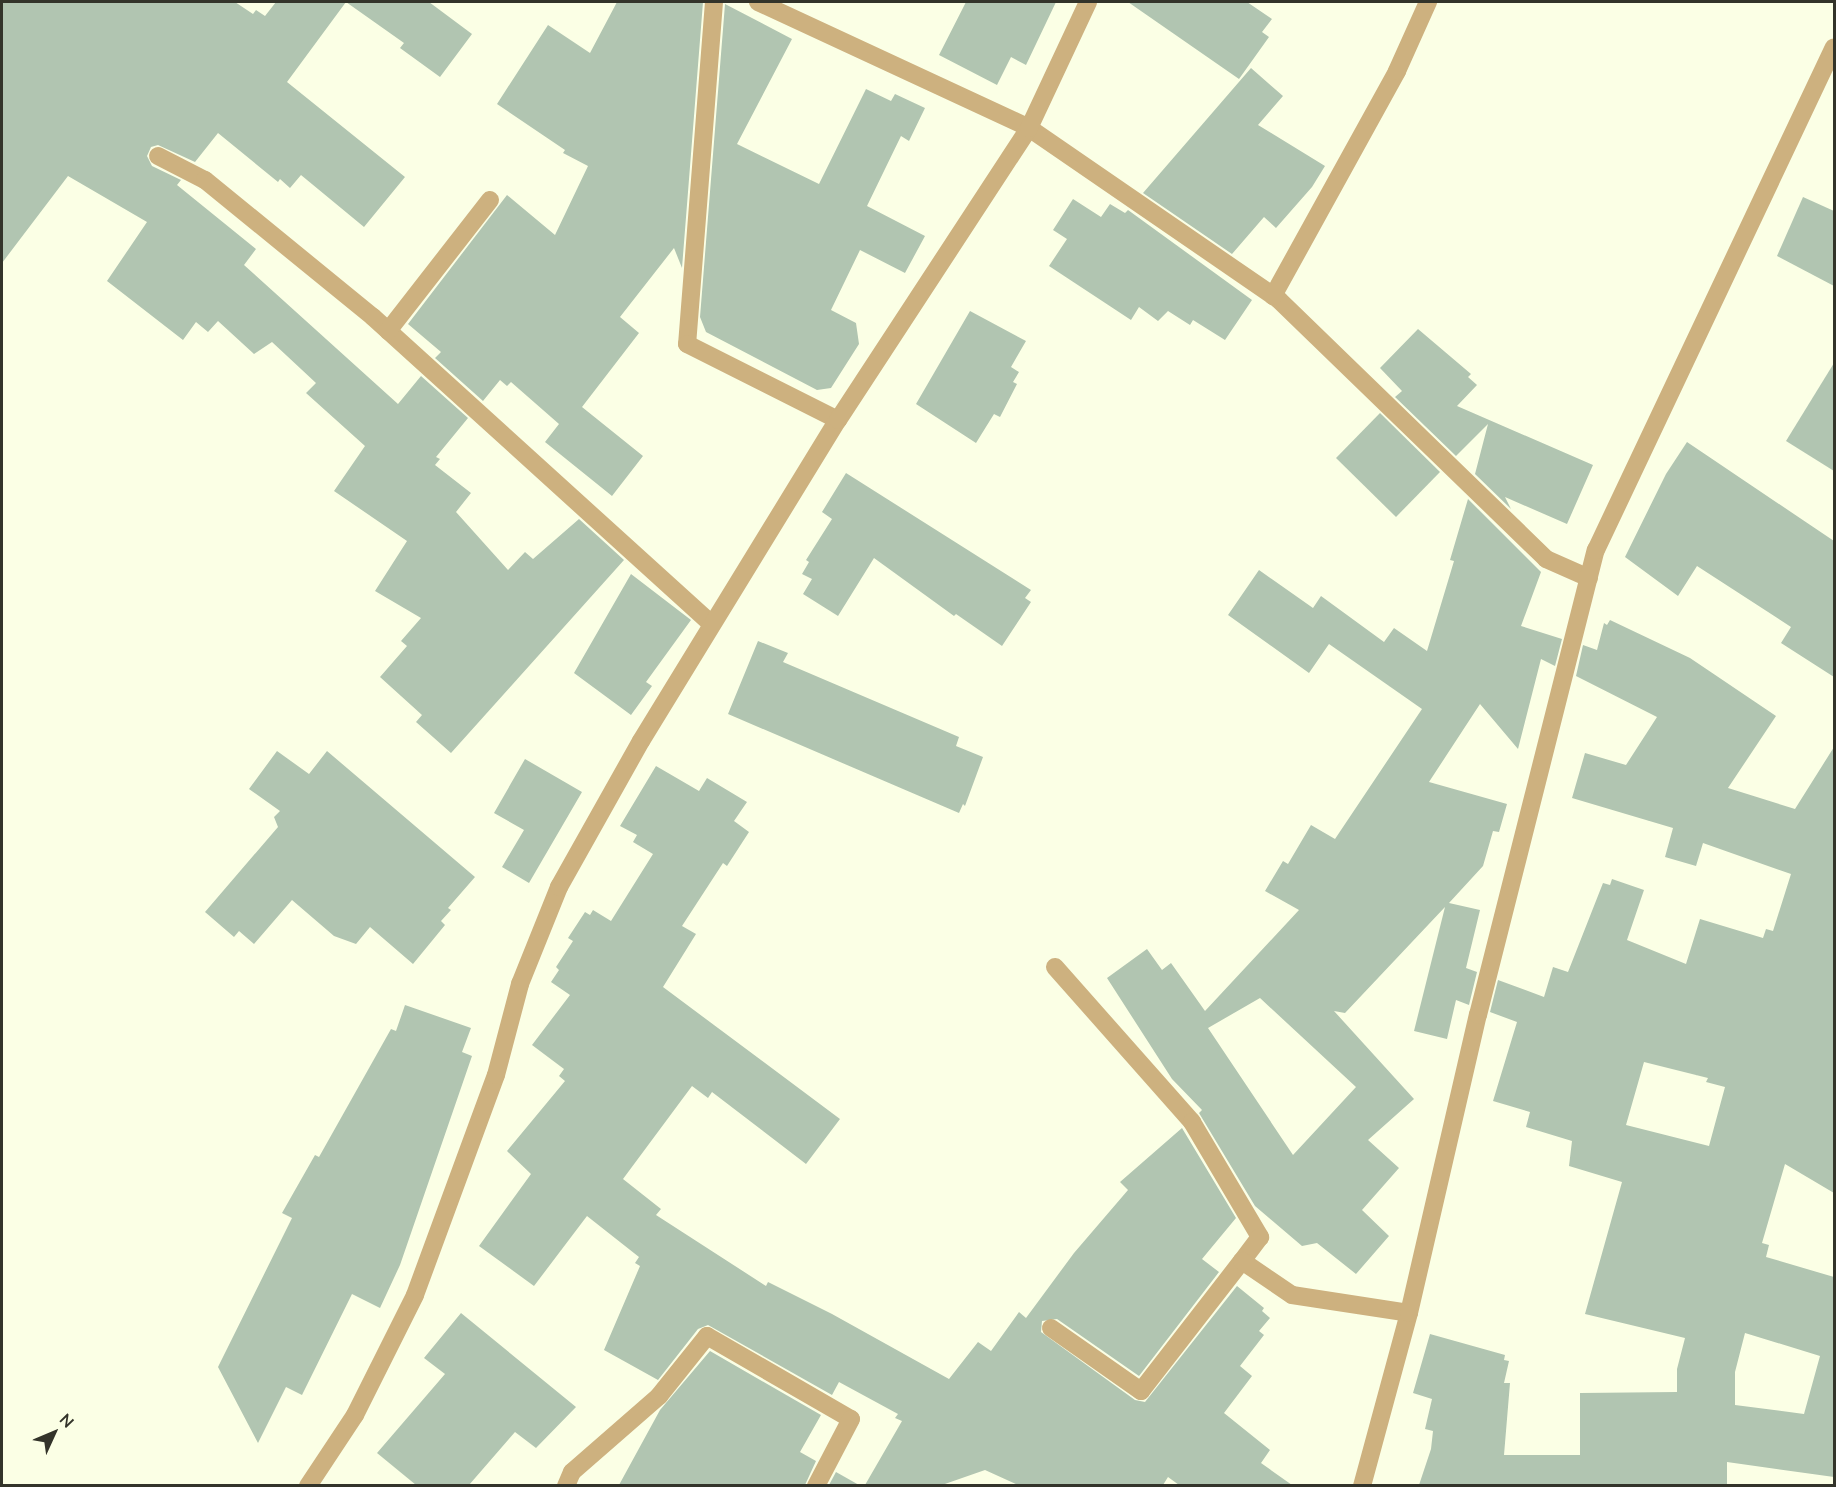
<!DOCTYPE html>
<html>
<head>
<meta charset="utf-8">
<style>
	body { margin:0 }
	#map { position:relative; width:1836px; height:1487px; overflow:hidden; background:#fbffe5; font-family:Mulish,sans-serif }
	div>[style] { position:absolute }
	.building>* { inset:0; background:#b1c5b1 }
	.minor>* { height:18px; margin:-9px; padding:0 9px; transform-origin:9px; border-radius:9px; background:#cdb17f }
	span { translate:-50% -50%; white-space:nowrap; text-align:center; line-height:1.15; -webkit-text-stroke:6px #fbffe5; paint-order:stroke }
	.frame { position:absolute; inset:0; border:3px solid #33342a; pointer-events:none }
	.north { position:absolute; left:24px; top:1403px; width:60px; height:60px; -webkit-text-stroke:4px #fbffe5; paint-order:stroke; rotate:46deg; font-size:16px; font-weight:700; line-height:24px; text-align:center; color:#33342a }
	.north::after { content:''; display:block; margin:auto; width:21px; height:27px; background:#33342a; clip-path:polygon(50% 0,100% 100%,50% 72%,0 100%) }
</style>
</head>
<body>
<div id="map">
	<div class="building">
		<i style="clip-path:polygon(2px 2px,235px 2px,253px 14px,256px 10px,265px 16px,276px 2px,429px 2px,472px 34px,440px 77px,400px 48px,404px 43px,346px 2px,287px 82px,405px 177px,364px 227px,301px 175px,290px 188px,280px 179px,278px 182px,218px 133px,195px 162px,158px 145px,151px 147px,147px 156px,152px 166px,181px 180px,177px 185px,256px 249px,244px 265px,398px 404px,421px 376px,468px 418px,436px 457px,440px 459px,435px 465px,471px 493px,456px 512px,508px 570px,525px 552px,533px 559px,579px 519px,624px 560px,451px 753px,416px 722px,422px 715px,380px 677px,407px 646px,401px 641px,421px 618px,375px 591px,407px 541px,334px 491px,365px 446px,306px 393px,316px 383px,272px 342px,254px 354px,218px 321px,208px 332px,196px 322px,183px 340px,107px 281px,147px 222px,68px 176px,2px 263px)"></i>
		<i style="clip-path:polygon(617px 2px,703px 2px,682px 268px,674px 248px,620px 317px,639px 333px,582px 407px,643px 456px,612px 496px,545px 442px,559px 424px,511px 382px,507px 386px,500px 380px,483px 401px,435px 358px,441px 352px,408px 324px,507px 195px,555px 235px,588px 166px,563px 153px,565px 150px,497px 104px,548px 25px,590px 53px)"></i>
		<i style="clip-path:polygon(966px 2px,1056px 2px,1026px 65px,1011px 57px,997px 85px,939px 55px)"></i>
		<i style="clip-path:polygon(1128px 2px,1247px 2px,1272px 19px,1262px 32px,1269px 37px,1239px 79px)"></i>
		<i style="clip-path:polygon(725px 4px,792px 39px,737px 144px,819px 184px,866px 89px,891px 101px,895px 94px,925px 108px,909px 141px,901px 136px,867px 206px,925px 236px,905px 273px,860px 250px,831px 310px,856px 323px,859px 344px,831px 388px,817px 390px,706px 332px,700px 317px)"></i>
		<i style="clip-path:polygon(1251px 68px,1283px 96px,1258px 125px,1325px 166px,1312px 187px,1276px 228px,1264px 217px,1232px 254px,1143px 193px)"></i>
		<i style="clip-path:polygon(1803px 197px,1834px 211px,1834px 286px,1777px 256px)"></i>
		<i style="clip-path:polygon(1073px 199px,1101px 217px,1110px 204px,1125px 213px,1128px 210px,1252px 300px,1225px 340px,1193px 320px,1190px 325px,1168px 311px,1158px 321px,1139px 307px,1131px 320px,1049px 266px,1067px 239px,1053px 230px)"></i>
		<i style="clip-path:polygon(970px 311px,1026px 341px,1011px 367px,1019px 372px,1013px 382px,1017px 384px,1000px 417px,994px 414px,976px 443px,916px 404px)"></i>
		<i style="clip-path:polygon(1418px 329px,1471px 374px,1468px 377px,1477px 385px,1457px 406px,1593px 465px,1567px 524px,1505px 497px,1511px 509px,1475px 474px,1488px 424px,1456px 456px,1395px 397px,1402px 391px,1380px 368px)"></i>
		<i style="clip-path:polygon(1834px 363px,1834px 471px,1786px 441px)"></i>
		<i style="clip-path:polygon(1380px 413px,1440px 472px,1396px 517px,1336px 458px)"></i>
		<i style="clip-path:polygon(1687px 442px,1834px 541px,1834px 677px,1781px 643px,1791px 627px,1697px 566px,1678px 596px,1625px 557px,1666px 474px)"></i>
		<i style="clip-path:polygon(846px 473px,1031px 590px,1025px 598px,1031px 602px,1002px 646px,956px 614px,954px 616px,874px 558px,838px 616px,803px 594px,812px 579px,802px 574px,809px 562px,806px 560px,832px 519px,822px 512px)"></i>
		<i style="clip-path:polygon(evenodd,1468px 499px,1541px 572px,1521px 626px,1562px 639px,1555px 666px,1541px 659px,1518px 749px,1480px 704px,1429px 782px,1507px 804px,1499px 832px,1493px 831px,1483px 866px,1449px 903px,1480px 910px,1466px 968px,1477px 972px,1469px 1005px,1456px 1000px,1447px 1039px,1414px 1031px,1445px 907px,1345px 1013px,1334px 1011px,1414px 1099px,1368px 1140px,1399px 1168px,1362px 1210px,1389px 1236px,1356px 1274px,1317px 1243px,1302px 1246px,1255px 1206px,1199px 1113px,1202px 1110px,1172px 1079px,1107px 978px,1147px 949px,1162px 970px,1171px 963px,1205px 1011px,1299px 910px,1265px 891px,1283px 861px,1288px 864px,1311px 825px,1335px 839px,1422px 709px,1329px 644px,1309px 673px,1228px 615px,1259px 570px,1313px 608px,1321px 596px,1384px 642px,1394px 628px,1427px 651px,1454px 561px,1450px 560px,1468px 499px,1260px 998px,1356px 1087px,1293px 1155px,1208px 1028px,1260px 998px)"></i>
		<i style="clip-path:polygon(631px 574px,691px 620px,646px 682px,652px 686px,631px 715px,574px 673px)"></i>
		<i style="clip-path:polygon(evenodd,1610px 620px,1690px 658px,1776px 716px,1728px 788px,1795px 809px,1834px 747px,1834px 1193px,1785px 1164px,1762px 1243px,1769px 1245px,1766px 1257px,1834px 1277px,1834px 1477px,1727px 1462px,1727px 1485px,1419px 1485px,1431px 1449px,1433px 1431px,1425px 1429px,1432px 1399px,1413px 1393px,1430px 1334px,1505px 1355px,1504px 1360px,1509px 1361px,1504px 1383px,1510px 1383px,1504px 1455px,1580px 1455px,1580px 1393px,1677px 1392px,1677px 1369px,1685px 1338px,1585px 1314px,1622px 1182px,1569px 1166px,1572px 1141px,1526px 1127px,1530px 1112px,1493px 1101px,1517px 1022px,1490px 1012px,1498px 980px,1544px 997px,1553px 967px,1568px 972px,1603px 883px,1610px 885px,1612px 879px,1644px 890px,1627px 940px,1686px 964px,1700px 919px,1763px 938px,1766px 929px,1773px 931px,1791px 874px,1703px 843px,1696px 866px,1665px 857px,1673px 828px,1572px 798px,1585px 753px,1626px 765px,1657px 717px,1576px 676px,1583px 645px,1597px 650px,1604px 623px,1607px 625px,1610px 620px,1644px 1062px,1708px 1078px,1706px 1082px,1725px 1087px,1709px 1146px,1626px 1125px,1644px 1062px,1610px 620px,1745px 1333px,1820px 1356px,1804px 1414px,1735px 1405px,1735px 1372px,1745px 1333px)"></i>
		<i style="clip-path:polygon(758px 641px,788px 653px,783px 662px,959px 737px,956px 746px,983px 757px,965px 806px,963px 804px,959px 813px,728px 714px)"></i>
		<i style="clip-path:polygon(277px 751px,309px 774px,327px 751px,475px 877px,448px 908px,451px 910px,441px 921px,445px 925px,413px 964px,370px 927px,356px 944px,334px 936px,292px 900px,254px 944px,239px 931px,234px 937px,205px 912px,278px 827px,274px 817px,280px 811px,249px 789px)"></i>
		<i style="clip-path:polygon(525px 759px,582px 792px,529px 883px,502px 867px,524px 830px,494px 813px)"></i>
		<i style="clip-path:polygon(656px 766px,699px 791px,707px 778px,747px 802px,734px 821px,749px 832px,727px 866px,723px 863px,682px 926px,696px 934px,663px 987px,840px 1119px,806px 1164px,712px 1092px,708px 1098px,692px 1086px,623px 1179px,661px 1209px,656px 1215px,766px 1286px,768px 1282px,832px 1314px,949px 1379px,978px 1342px,991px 1351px,1019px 1312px,1026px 1318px,1074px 1253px,1128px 1190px,1120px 1182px,1182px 1128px,1236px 1218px,1202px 1259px,1219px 1272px,1139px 1376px,1057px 1319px,1042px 1321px,1041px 1332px,1135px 1400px,1145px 1402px,1237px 1286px,1264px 1308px,1262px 1311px,1270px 1318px,1259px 1331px,1264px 1335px,1240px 1366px,1252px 1376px,1224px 1413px,1270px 1450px,1261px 1463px,1292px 1485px,1179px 1485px,1168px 1477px,1163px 1485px,1018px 1485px,985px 1470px,942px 1485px,865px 1485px,902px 1421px,895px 1418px,898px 1414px,839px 1382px,832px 1395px,708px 1325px,698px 1329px,658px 1380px,604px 1350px,640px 1266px,635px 1263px,639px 1257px,587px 1216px,534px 1286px,479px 1246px,531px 1174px,507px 1151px,565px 1081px,559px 1076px,564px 1069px,532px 1045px,570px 995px,551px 982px,559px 970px,556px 967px,573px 941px,568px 938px,585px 912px,590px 915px,593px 910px,611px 921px,653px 854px,633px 842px,637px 835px,620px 826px)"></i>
		<i style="clip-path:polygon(405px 1005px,471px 1028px,462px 1052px,472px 1056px,400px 1265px,380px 1308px,352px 1294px,302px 1395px,286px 1387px,258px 1443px,218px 1367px,292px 1218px,282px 1213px,315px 1155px,319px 1157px,391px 1029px,396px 1031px)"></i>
		<i style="clip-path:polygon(461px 1313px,576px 1407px,536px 1448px,515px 1432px,469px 1485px,416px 1485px,377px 1453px,445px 1374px,424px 1358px)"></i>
		<i style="clip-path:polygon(710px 1351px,821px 1415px,800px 1452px,816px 1461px,805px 1485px,619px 1485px,660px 1410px)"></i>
		<i style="clip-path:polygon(836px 1472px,859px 1485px,829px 1485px)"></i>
	</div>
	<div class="minor">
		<i style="left:714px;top:2px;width:343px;rotate:94.5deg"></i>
		<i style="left:687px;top:344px;width:169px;rotate:26.7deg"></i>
		<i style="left:758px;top:2px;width:299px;rotate:24.9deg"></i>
		<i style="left:1029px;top:128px;width:303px;rotate:34.5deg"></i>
		<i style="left:1279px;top:300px;width:372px;rotate:44.1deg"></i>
		<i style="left:1546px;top:559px;width:47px;rotate:23.8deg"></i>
		<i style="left:158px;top:156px;width:53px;rotate:27.1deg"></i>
		<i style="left:205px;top:180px;width:217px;rotate:39.2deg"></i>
		<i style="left:373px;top:317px;width:457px;rotate:42.2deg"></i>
		<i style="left:1273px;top:296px;width:257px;rotate:-61.1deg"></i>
		<i style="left:1397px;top:71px;width:76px;rotate:-65.8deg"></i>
		<i style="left:388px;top:331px;width:166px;rotate:-52.1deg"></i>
		<i style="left:1055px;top:967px;width:207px;rotate:48.5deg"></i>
		<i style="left:1192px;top:1122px;width:134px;rotate:59.4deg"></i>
		<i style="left:1260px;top:1237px;width:30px;rotate:127deg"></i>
		<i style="left:1051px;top:1328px;width:110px;rotate:35deg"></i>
		<i style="left:1141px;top:1391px;width:165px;rotate:-52.2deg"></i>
		<i style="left:1242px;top:1261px;width:60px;rotate:34.2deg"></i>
		<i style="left:1292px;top:1295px;width:118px;rotate:8.7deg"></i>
		<i style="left:308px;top:1486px;width:85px;rotate:-56.5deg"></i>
		<i style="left:355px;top:1415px;width:134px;rotate:-63.4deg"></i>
		<i style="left:415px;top:1295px;width:234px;rotate:-69.8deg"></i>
		<i style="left:496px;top:1075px;width:94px;rotate:-75.2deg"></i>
		<i style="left:520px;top:984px;width:105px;rotate:-68.1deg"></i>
		<i style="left:559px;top:887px;width:167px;rotate:-60.7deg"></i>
		<i style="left:641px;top:741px;width:377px;rotate:-58.5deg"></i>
		<i style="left:838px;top:420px;width:349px;rotate:-56.8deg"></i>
		<i style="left:1029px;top:128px;width:139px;rotate:-64.9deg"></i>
		<i style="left:566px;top:1486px;width:15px;rotate:-67deg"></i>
		<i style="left:572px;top:1472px;width:116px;rotate:-41.1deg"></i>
		<i style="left:659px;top:1396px;width:77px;rotate:-51.3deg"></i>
		<i style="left:707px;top:1336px;width:166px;rotate:30deg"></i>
		<i style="left:851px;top:1419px;width:76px;rotate:117.6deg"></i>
		<i style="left:1362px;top:1486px;width:179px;rotate:-74.8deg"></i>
		<i style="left:1409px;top:1313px;width:306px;rotate:-77deg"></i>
		<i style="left:1478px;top:1015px;width:480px;rotate:-75.8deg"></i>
		<i style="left:1596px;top:550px;width:556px;rotate:-64.68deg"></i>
	</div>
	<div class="frame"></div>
	<div class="north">N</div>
</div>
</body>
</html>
